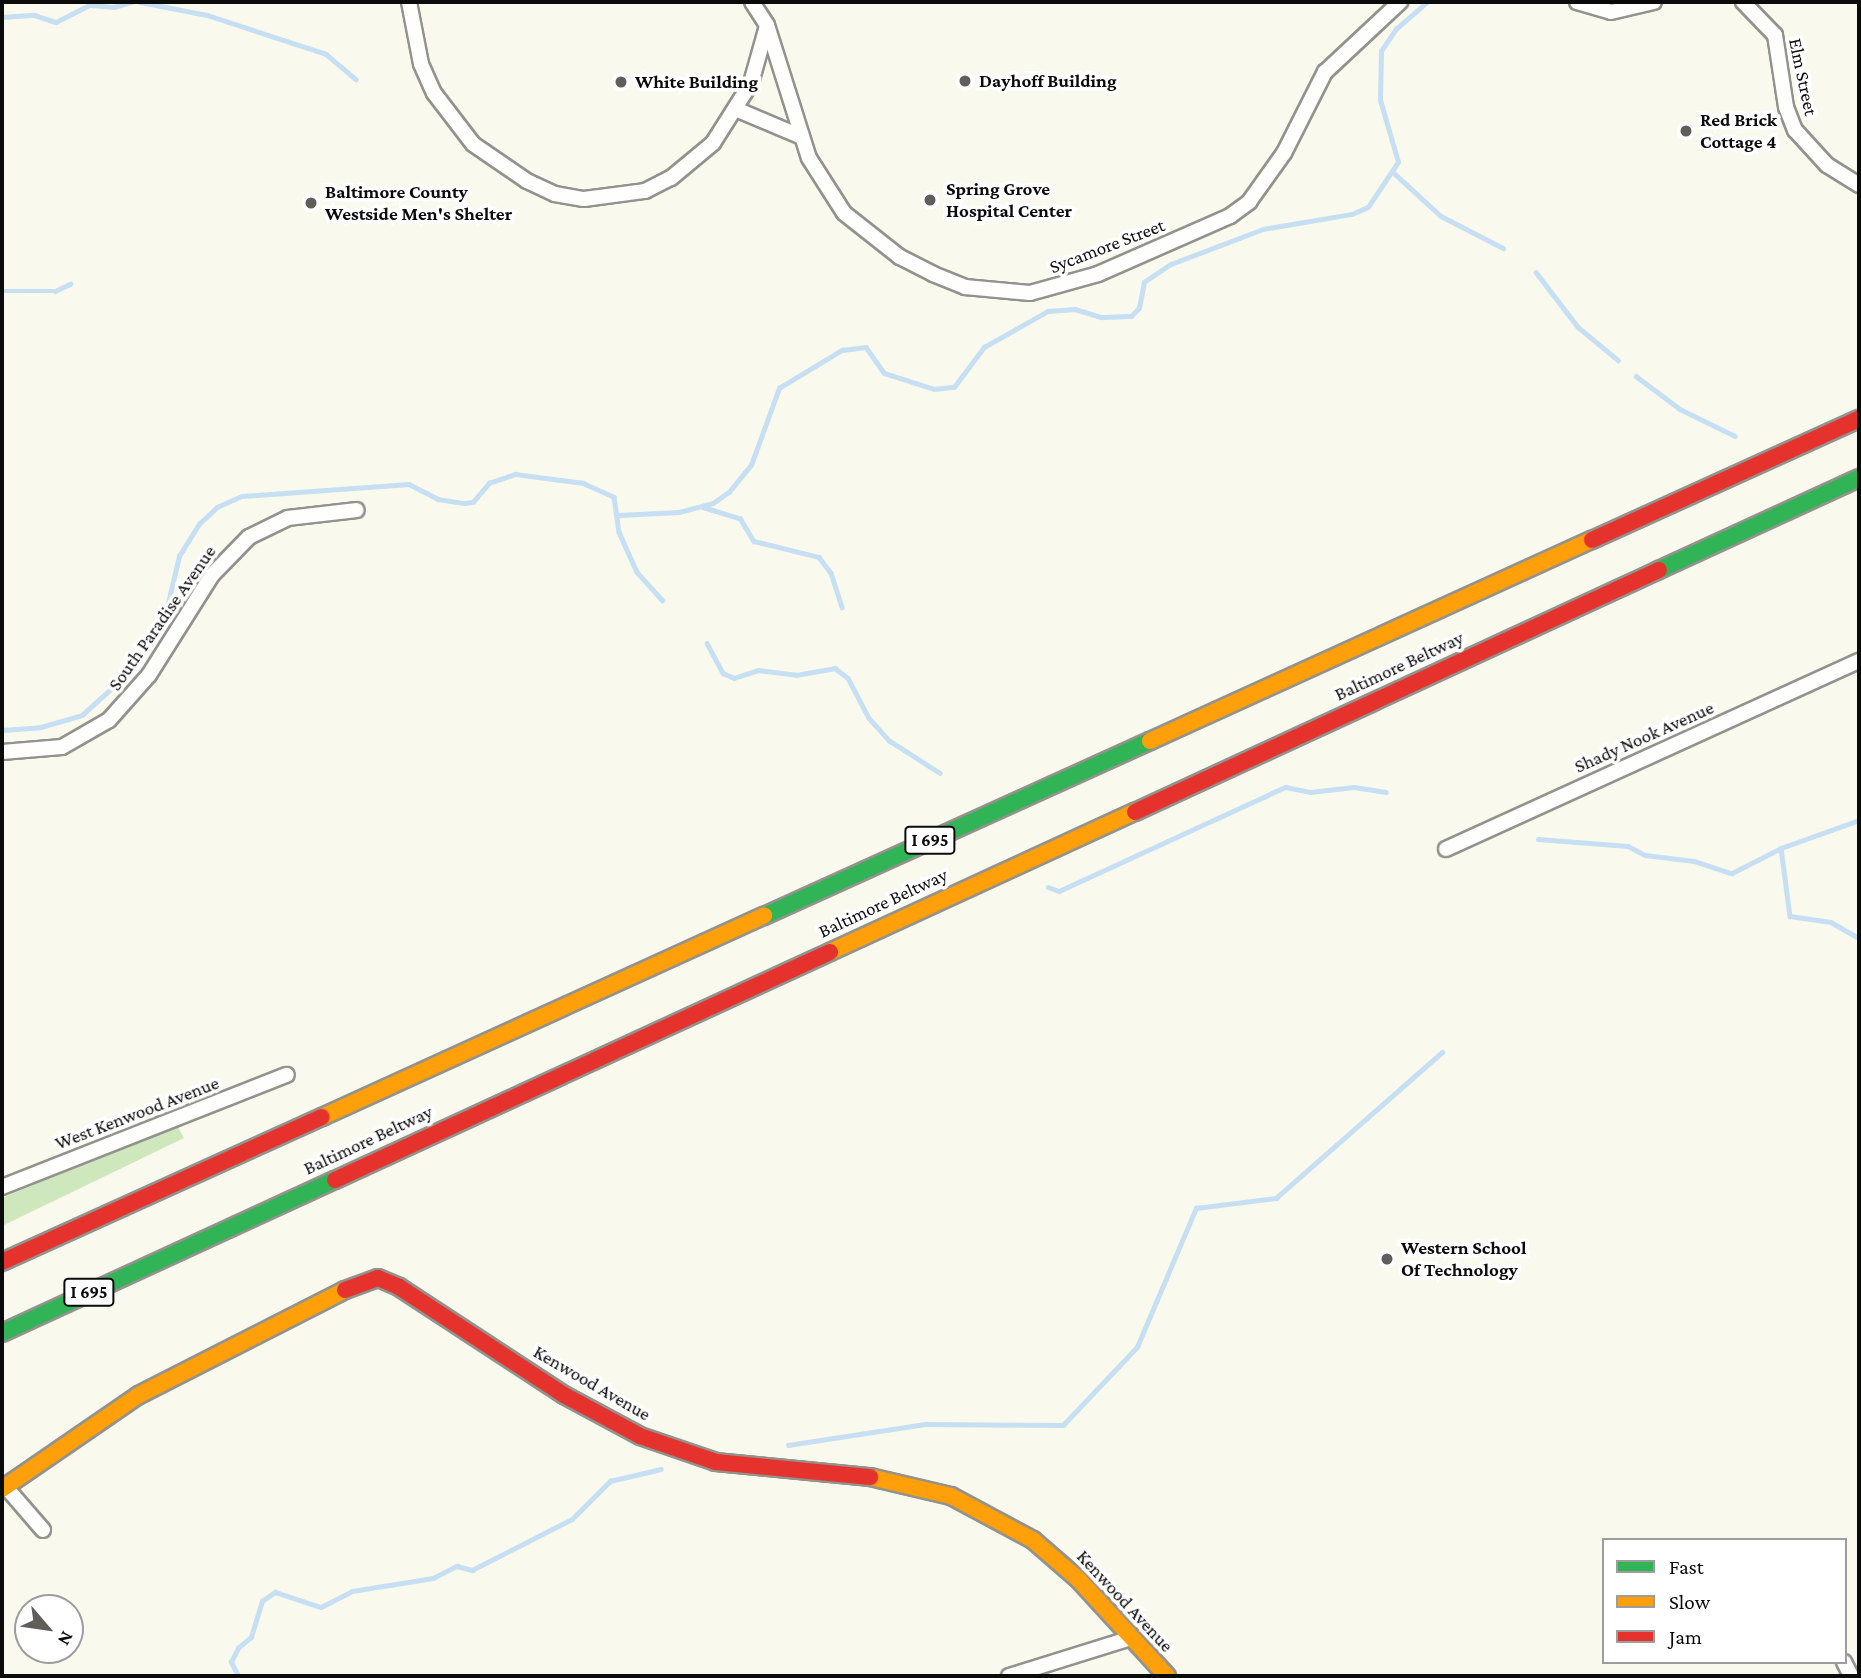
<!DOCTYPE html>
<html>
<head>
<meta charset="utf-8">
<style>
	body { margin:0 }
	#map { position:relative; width:1861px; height:1678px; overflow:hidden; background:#faf9ee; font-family:"Crimson Pro",serif }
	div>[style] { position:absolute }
	.forest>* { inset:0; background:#cfe7bc }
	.stream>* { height:4.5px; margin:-2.25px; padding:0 2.25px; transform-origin:2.25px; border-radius:2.25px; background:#c6dff3 }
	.roads { filter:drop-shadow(2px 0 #93928d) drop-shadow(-2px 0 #93928d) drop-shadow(0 2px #93928d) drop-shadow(0 -2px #93928d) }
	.street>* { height:14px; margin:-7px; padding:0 7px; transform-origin:7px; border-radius:7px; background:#fefefc }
	.fast>* { height:16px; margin:-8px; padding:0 8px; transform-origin:8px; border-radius:8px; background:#30b455 }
	.slow>* { height:16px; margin:-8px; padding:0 8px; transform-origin:8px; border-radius:8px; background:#ff9f0a }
	.jam>* { height:16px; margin:-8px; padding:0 8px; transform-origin:8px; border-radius:8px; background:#e5322d }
	.dots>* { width:19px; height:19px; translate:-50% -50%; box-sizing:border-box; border:4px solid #fff; border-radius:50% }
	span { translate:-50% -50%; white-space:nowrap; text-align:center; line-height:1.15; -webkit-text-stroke:7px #fff; paint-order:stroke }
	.shield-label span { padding:2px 5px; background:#fff; border:2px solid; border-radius:5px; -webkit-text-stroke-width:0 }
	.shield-label { font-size:18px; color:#0b0b0b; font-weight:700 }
	.street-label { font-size:19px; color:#0b0b0b }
	.poi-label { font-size:19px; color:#0b0b0b; font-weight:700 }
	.left { translate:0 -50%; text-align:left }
	.frame { position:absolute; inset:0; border:4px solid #0b0b0b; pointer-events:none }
	.legend { position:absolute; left:1602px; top:1538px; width:245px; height:126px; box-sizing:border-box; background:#fff; border:2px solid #9d9d9d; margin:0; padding:9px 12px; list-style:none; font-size:21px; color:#0b0b0b }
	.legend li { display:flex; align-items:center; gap:14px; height:35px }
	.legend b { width:35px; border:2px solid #9d9d9d }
	.north { position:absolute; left:14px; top:1594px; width:70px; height:70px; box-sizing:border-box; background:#fff; border:2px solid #9d9d9d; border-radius:50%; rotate:119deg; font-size:19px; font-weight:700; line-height:28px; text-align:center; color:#0b0b0b }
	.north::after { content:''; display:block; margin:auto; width:24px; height:32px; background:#5f5e5a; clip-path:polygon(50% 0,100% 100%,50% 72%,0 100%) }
</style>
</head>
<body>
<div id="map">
	<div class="forest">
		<i style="clip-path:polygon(177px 1125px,184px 1138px,2px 1226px,2px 1198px)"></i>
	</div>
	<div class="stream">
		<i style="left:140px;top:2px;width:68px;rotate:11deg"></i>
		<i style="left:207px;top:15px;width:125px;rotate:18.1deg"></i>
		<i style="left:326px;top:54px;width:39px;rotate:40deg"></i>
		<i style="left:2px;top:17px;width:32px;rotate:-4deg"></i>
		<i style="left:34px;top:15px;width:23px;rotate:18deg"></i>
		<i style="left:56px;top:22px;width:38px;rotate:-27deg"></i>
		<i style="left:90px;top:5px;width:24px;rotate:5deg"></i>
		<i style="left:114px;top:7px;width:18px;rotate:-16deg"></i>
		<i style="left:1394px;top:173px;width:64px;rotate:42.5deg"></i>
		<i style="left:1441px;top:216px;width:70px;rotate:27.3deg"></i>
		<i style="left:1536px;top:272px;width:69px;rotate:52.6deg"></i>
		<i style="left:1578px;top:327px;width:52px;rotate:39.5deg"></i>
		<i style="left:2px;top:291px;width:53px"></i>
		<i style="left:55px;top:291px;width:17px;rotate:-25deg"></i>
		<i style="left:1636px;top:376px;width:55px;rotate:36.9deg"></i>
		<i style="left:1680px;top:409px;width:61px;rotate:26.1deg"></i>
		<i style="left:703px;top:507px;width:39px;rotate:17deg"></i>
		<i style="left:740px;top:518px;width:27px;rotate:59deg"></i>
		<i style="left:754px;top:541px;width:67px;rotate:13.8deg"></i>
		<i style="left:819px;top:557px;width:20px;rotate:53deg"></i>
		<i style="left:831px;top:573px;width:36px;rotate:72deg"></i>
		<i style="left:619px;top:515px;width:60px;rotate:-2.9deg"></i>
		<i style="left:679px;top:512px;width:35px;rotate:-15deg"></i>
		<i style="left:713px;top:503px;width:19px;rotate:-35deg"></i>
		<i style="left:729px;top:492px;width:35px;rotate:-51deg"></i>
		<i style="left:751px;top:465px;width:82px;rotate:-70deg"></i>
		<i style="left:779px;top:388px;width:74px;rotate:-31.1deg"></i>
		<i style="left:842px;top:350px;width:24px;rotate:-7deg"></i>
		<i style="left:866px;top:347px;width:32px;rotate:55deg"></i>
		<i style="left:884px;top:373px;width:52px;rotate:17.7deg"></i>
		<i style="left:934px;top:389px;width:20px;rotate:-6deg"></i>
		<i style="left:954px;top:387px;width:50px;rotate:-53.1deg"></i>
		<i style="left:984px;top:347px;width:73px;rotate:-29.4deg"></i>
		<i style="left:1048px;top:311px;width:27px;rotate:-4deg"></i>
		<i style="left:1075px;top:309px;width:28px;rotate:17deg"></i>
		<i style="left:1102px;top:317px;width:29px;rotate:-2deg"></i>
		<i style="left:1131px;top:316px;width:11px;rotate:-45deg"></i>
		<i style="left:1139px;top:308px;width:26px;rotate:-79deg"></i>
		<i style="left:1144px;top:282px;width:32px;rotate:-34deg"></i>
		<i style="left:1171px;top:264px;width:98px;rotate:-20.8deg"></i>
		<i style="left:1263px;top:229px;width:90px;rotate:-9.6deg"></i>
		<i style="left:1352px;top:214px;width:17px;rotate:-24deg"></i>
		<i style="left:1368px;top:207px;width:54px;rotate:-56.3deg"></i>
		<i style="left:1398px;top:162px;width:65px;rotate:-106.2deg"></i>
		<i style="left:1380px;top:100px;width:49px;rotate:-88.8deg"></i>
		<i style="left:1381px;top:51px;width:27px;rotate:-56deg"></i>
		<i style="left:1396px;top:29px;width:41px;rotate:-41.1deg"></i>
		<i style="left:707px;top:643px;width:34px;rotate:62deg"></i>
		<i style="left:723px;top:673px;width:12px;rotate:24deg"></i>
		<i style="left:734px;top:678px;width:25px;rotate:-18deg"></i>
		<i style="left:758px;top:670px;width:38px;rotate:7deg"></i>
		<i style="left:796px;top:675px;width:40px;rotate:-10deg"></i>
		<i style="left:835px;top:668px;width:16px;rotate:38deg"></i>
		<i style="left:848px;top:678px;width:45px;rotate:62.3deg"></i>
		<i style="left:869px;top:718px;width:31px;rotate:48deg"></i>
		<i style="left:890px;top:741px;width:59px;rotate:32.6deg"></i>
		<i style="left:2px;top:730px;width:39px;rotate:-4deg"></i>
		<i style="left:41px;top:727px;width:43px;rotate:-16.3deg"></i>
		<i style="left:82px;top:715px;width:38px;rotate:-42deg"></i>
		<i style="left:110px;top:690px;width:88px;rotate:-52.4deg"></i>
		<i style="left:164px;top:620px;width:66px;rotate:-76.8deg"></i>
		<i style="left:179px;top:556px;width:38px;rotate:-58deg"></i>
		<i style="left:199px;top:524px;width:25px;rotate:-43deg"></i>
		<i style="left:217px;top:507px;width:27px;rotate:-24deg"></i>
		<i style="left:242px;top:496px;width:167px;rotate:-4.1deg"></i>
		<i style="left:409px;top:484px;width:33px;rotate:27deg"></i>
		<i style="left:438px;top:499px;width:26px;rotate:9deg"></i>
		<i style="left:464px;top:503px;width:9px;rotate:-6deg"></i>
		<i style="left:473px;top:502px;width:25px;rotate:-50deg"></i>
		<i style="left:489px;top:483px;width:28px;rotate:-19deg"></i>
		<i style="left:515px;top:474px;width:69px;rotate:7.5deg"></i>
		<i style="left:583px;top:483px;width:34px;rotate:24deg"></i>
		<i style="left:614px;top:497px;width:35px;rotate:82deg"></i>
		<i style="left:619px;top:532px;width:44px;rotate:65.8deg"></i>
		<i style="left:637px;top:572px;width:38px;rotate:48deg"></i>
		<i style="left:1538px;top:839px;width:90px;rotate:4.4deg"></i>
		<i style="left:1628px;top:846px;width:19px;rotate:28deg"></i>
		<i style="left:1645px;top:855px;width:49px;rotate:7deg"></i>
		<i style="left:1694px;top:861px;width:40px;rotate:18deg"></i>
		<i style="left:1732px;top:873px;width:55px;rotate:-27deg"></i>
		<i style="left:1781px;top:848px;width:83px;rotate:-19.7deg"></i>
		<i style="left:1781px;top:848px;width:69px;rotate:82.5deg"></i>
		<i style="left:1790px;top:916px;width:41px;rotate:8.3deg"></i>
		<i style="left:1831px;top:922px;width:32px;rotate:30deg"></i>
		<i style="left:1048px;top:887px;width:12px;rotate:20deg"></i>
		<i style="left:1059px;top:891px;width:249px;rotate:-24.7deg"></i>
		<i style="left:1285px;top:787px;width:25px;rotate:11deg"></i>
		<i style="left:1310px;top:792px;width:44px;rotate:-6.5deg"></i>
		<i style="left:1354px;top:787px;width:32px;rotate:9deg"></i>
		<i style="left:788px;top:1445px;width:140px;rotate:-8.7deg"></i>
		<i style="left:926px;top:1424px;width:137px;rotate:0.4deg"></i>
		<i style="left:1063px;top:1425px;width:108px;rotate:-46.5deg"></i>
		<i style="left:1137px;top:1347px;width:151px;rotate:-67deg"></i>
		<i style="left:1196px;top:1208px;width:81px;rotate:-7.1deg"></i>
		<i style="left:1276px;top:1198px;width:221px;rotate:-41.3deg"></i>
		<i style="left:238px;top:1676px;width:16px;rotate:-117deg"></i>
		<i style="left:231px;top:1662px;width:16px;rotate:-63deg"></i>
		<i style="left:238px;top:1648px;width:17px;rotate:-40deg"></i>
		<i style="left:251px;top:1637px;width:38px;rotate:-73deg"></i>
		<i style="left:262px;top:1601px;width:16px;rotate:-35deg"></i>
		<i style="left:275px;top:1592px;width:48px;rotate:18.1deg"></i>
		<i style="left:321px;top:1607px;width:35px;rotate:-27deg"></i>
		<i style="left:352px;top:1591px;width:82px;rotate:-9.1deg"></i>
		<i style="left:433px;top:1578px;width:27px;rotate:-27deg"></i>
		<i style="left:457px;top:1566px;width:16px;rotate:15deg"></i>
		<i style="left:472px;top:1570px;width:112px;rotate:-27deg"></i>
		<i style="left:572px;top:1519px;width:54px;rotate:-45deg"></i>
		<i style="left:610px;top:1481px;width:52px;rotate:-13.2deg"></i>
	</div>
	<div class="roads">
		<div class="street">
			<i style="left:409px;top:2px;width:63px;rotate:79deg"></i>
			<i style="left:421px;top:64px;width:32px;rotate:66deg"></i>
			<i style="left:434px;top:93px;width:64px;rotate:52.6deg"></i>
			<i style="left:473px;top:144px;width:65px;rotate:34.4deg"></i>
			<i style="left:527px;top:181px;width:31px;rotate:25deg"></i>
			<i style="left:555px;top:194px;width:29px;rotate:10deg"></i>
			<i style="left:584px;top:199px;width:62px;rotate:-7.5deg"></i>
			<i style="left:645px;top:191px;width:29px;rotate:-27deg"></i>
			<i style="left:671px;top:178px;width:55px;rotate:-39.8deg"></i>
			<i style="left:713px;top:143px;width:71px;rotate:-57.7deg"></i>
			<i style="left:751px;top:83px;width:59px;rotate:-74.3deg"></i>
			<i style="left:752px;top:2px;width:27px;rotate:57deg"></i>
			<i style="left:767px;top:25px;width:139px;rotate:72.5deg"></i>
			<i style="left:809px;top:158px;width:65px;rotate:57.5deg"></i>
			<i style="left:844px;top:213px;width:71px;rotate:38.2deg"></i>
			<i style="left:900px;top:257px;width:37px;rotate:27deg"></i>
			<i style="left:933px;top:274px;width:35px;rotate:22deg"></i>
			<i style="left:965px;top:287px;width:65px;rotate:5.3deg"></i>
			<i style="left:1030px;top:293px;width:71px;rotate:-15.6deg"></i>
			<i style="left:1098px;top:274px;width:144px;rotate:-23.7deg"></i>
			<i style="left:1230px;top:216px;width:24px;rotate:-36deg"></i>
			<i style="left:1249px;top:202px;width:60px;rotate:-54.5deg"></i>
			<i style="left:1284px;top:153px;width:91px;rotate:-63.2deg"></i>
			<i style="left:1325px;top:72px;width:103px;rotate:-43deg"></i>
			<i style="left:1577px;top:2px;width:35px;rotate:16deg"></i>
			<i style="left:1611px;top:12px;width:44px;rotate:-13.1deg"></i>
			<i style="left:1743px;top:2px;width:46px;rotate:45.9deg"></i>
			<i style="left:1775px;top:35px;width:73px;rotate:81.3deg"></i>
			<i style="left:1786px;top:107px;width:25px;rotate:69deg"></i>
			<i style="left:1795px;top:130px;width:47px;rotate:47.6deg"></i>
			<i style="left:1827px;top:165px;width:38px;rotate:32deg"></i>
			<i style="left:738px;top:110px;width:69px;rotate:22.9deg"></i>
			<i style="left:2px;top:752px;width:60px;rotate:-4.8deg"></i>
			<i style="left:62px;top:747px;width:54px;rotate:-29.9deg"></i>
			<i style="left:109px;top:720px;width:60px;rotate:-48.4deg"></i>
			<i style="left:149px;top:675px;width:118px;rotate:-57.8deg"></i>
			<i style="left:212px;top:575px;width:53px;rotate:-45.8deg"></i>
			<i style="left:249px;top:537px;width:43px;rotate:-26deg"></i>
			<i style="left:288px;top:518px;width:69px;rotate:-6.6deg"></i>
			<i style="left:1446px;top:849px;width:454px;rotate:-24.5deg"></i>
			<i style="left:2px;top:1187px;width:306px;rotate:-21.5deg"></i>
			<i style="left:5px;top:1486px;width:58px;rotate:49.2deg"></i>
			<i style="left:1844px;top:1662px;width:16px;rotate:63deg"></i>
			<i style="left:1009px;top:1676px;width:128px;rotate:-17.3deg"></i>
		</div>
		<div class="fast">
			<i style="left:1659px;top:570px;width:220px;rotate:-24.7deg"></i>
			<i style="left:764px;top:916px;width:424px;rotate:-24.4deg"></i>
			<i style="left:2px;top:1333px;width:366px;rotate:-24.7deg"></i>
		</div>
		<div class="slow">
			<i style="left:1150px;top:741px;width:486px;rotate:-24.5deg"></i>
			<i style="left:830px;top:952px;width:336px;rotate:-24.7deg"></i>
			<i style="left:322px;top:1117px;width:486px;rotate:-24.5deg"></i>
			<i style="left:870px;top:1477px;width:83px;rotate:13.2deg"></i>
			<i style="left:951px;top:1496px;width:93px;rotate:28.2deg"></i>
			<i style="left:1033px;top:1540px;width:61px;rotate:41deg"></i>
			<i style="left:1079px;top:1580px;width:130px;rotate:47.5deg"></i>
			<i style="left:2px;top:1489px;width:166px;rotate:-34.5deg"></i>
			<i style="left:139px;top:1395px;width:231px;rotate:-27deg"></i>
		</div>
		<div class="jam">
			<i style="left:1592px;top:540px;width:293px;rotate:-24.4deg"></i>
			<i style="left:1135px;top:812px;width:577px;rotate:-24.79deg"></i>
			<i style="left:335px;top:1180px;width:545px;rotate:-24.73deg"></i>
			<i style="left:2px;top:1262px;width:351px;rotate:-24.4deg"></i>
			<i style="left:345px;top:1290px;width:35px;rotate:-20deg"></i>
			<i style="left:378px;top:1278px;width:23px;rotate:23deg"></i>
			<i style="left:399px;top:1287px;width:197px;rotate:33.2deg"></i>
			<i style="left:564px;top:1395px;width:86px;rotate:28.3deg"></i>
			<i style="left:640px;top:1436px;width:80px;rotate:18.9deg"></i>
			<i style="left:716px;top:1462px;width:155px;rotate:5.6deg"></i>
		</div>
	</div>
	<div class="dots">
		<i style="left:965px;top:81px;background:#5f5e5a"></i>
		<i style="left:621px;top:82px;background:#5f5e5a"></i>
		<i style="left:1686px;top:131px;background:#5f5e5a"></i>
		<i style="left:930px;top:200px;background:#5f5e5a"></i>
		<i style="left:311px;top:203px;background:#5f5e5a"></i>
		<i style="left:1387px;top:1259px;background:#5f5e5a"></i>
	</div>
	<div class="shield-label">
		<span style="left:930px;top:840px">I 695</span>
		<span style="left:89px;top:1292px">I 695</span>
	</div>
	<div class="street-label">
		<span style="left:1803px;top:77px;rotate:78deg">Elm Street</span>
		<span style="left:1107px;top:246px;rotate:-21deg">Sycamore Street</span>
		<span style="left:162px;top:618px;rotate:-55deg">South Paradise Avenue</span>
		<span style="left:1399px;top:666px;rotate:-25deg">Baltimore Beltway</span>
		<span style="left:1644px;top:737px;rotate:-24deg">Shady Nook Avenue</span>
		<span style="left:883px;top:903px;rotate:-25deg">Baltimore Beltway</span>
		<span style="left:137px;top:1113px;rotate:-21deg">West Kenwood Avenue</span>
		<span style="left:368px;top:1140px;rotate:-25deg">Baltimore Beltway</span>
		<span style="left:592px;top:1383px;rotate:30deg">Kenwood Avenue</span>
		<span style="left:1125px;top:1601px;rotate:47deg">Kenwood Avenue</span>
	</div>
	<div class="poi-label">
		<span class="left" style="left:979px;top:81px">Dayhoff Building</span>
		<span class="left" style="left:635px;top:82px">White Building</span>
		<span class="left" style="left:1700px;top:131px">Red Brick<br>Cottage 4</span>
		<span class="left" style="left:946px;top:200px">Spring Grove<br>Hospital Center</span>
		<span class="left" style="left:325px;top:203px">Baltimore County<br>Westside Men's Shelter</span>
		<span class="left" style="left:1401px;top:1259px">Western School<br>Of Technology</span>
	</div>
	<div class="frame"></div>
	<ul class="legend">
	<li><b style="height:9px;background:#30b455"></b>Fast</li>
	<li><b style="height:9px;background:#ff9f0a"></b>Slow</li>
	<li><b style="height:9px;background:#e5322d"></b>Jam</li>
	</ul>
	<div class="north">N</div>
</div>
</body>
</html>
